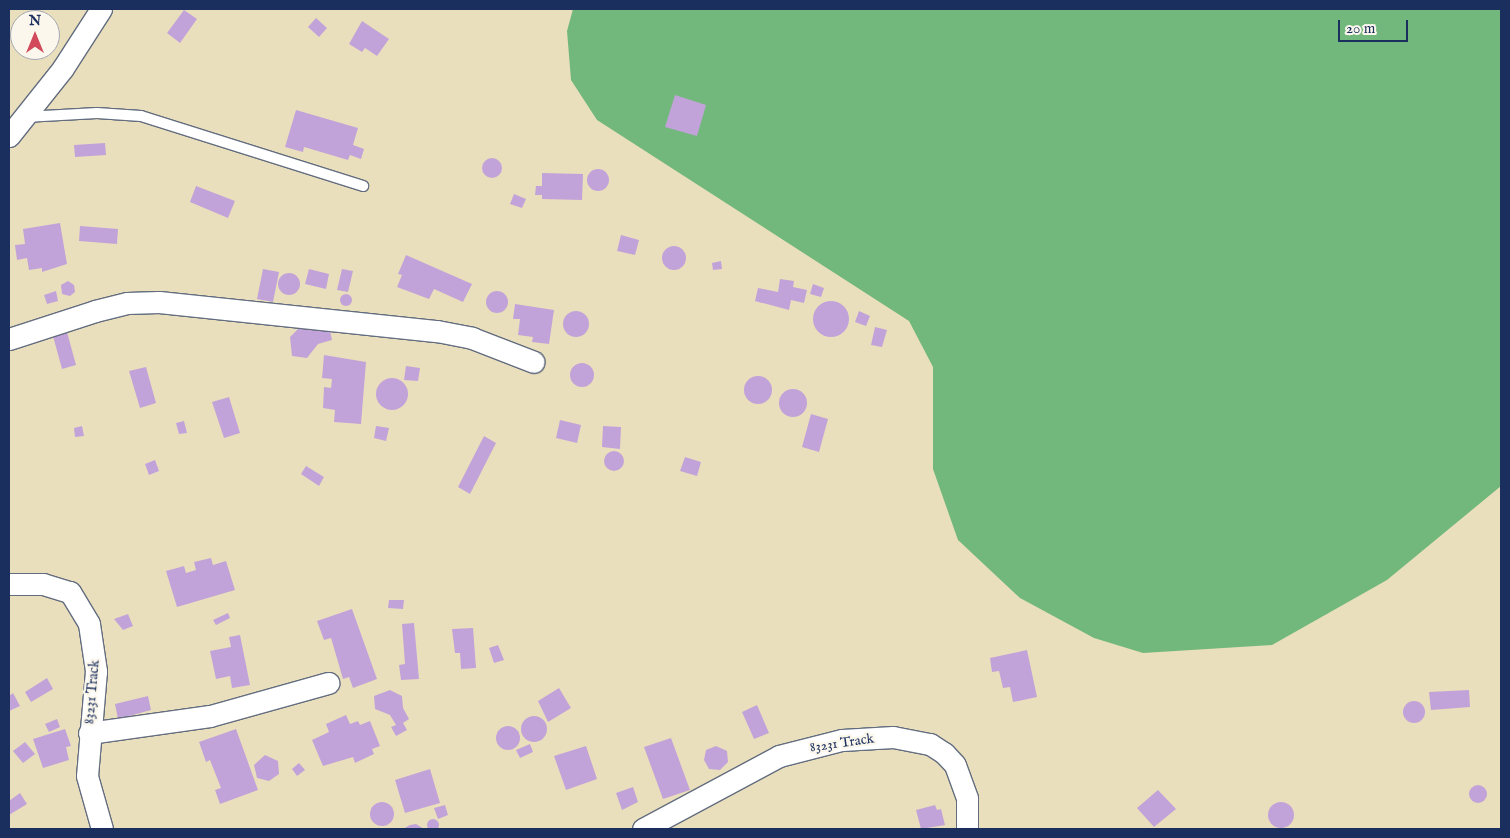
<!DOCTYPE html>
<html>
<head>
<meta charset="utf-8">
<style>
	body { margin:0 }
	#map { position:relative; width:1510px; height:838px; overflow:hidden; background:#eadfbc; font-family:"IM FELL English",serif }
	div>[style] { position:absolute }
	.forest>* { inset:0; background:#72b87d }
	.building>* { inset:0; background:#c2a3d9 }
	.round { border-radius:50% }
	.roads { filter:drop-shadow(1px 0 #636d7f) drop-shadow(-1px 0 #636d7f) drop-shadow(0 1px #636d7f) drop-shadow(0 -1px #636d7f) }
	.service>* { height:10px; margin:-5px; padding:0 5px; transform-origin:5px; border-radius:5px; background:#fff }
	.minor>* { height:21px; margin:-10.5px; padding:0 10.5px; transform-origin:10.5px; border-radius:10.5px; background:#fff }
	span { translate:-50% -50%; white-space:nowrap; text-align:center; line-height:1.15; -webkit-text-stroke:4.5px #fbf7ec; paint-order:stroke }
	.street-label { font-size:14px; color:#1b2f5e }
	.frame { position:absolute; inset:0; border:10px solid #1b2f5e; pointer-events:none }
	.north { position:absolute; left:10px; top:10px; width:50px; height:50px; box-sizing:border-box; background:#fbf7ec; border:1px solid #a1a7b3; border-radius:50%; rotate:0deg; font-size:14px; font-weight:700; line-height:20px; text-align:center; color:#1b2f5e }
	.north::after { content:''; display:block; margin:auto; width:18px; height:22px; background:#d1495b; clip-path:polygon(50% 0,100% 100%,50% 72%,0 100%) }
	.scale { position:absolute; left:1338px; top:20px; width:70px; height:22px; box-sizing:border-box; border:2px solid #1b2f5e; border-top:0; padding-left:6px; font-size:15px; line-height:18px; white-space:nowrap; color:#1b2f5e; -webkit-text-stroke:4px #fbf7ec; paint-order:stroke }
</style>
</head>
<body>
<div id="map">
	<div class="forest">
		<i style="clip-path:polygon(573px 9px,1501px 9px,1501px 486px,1387px 580px,1272px 645px,1143px 653px,1094px 638px,1020px 598px,958px 540px,933px 469px,933px 367px,909px 321px,597px 120px,571px 80px,567px 31px)"></i>
	</div>
	<div class="building">
		<i style="clip-path:polygon(184px 10px,197px 19px,180px 43px,167px 33px)"></i>
		<i style="clip-path:polygon(316px 18px,327px 28px,319px 37px,308px 27px)"></i>
		<i style="clip-path:polygon(362px 21px,389px 39px,377px 56px,365px 48px,362px 52px,349px 44px)"></i>
		<i style="clip-path:polygon(675px 95px,706px 105px,697px 136px,665px 127px)"></i>
		<i style="clip-path:polygon(296px 110px,358px 128px,353px 145px,364px 149px,361px 159px,350px 155px,348px 160px,304px 147px,303px 152px,285px 147px)"></i>
		<i style="clip-path:polygon(105px 143px,106px 155px,75px 157px,74px 145px)"></i>
		<i class="round" style="left:482px;top:158px;width:20px;height:20px"></i>
		<i class="round" style="left:587px;top:169px;width:22px;height:22px"></i>
		<i style="clip-path:polygon(542px 173px,583px 174px,582px 200px,542px 199px,542px 195px,535px 195px,536px 186px,542px 186px)"></i>
		<i style="clip-path:polygon(196px 186px,235px 201px,228px 218px,190px 202px)"></i>
		<i style="clip-path:polygon(514px 194px,526px 199px,522px 208px,510px 204px)"></i>
		<i style="clip-path:polygon(60px 223px,67px 264px,42px 272px,42px 268px,29px 270px,27px 258px,17px 260px,15px 245px,25px 244px,23px 229px)"></i>
		<i style="clip-path:polygon(80px 226px,118px 229px,117px 244px,79px 241px)"></i>
		<i style="clip-path:polygon(621px 235px,639px 240px,635px 255px,617px 251px)"></i>
		<i class="round" style="left:662px;top:246px;width:24px;height:24px"></i>
		<i style="clip-path:polygon(406px 255px,472px 284px,463px 302px,434px 289px,429px 299px,397px 287px,402px 275px,398px 274px)"></i>
		<i style="clip-path:polygon(721px 261px,722px 269px,713px 270px,712px 263px)"></i>
		<i style="clip-path:polygon(263px 269px,279px 272px,273px 302px,257px 299px)"></i>
		<i style="clip-path:polygon(309px 269px,329px 274px,326px 289px,305px 284px)"></i>
		<i style="clip-path:polygon(342px 269px,353px 271px,348px 292px,337px 290px)"></i>
		<i class="round" style="left:278px;top:273px;width:22px;height:22px"></i>
		<i style="clip-path:polygon(780px 279px,794px 281px,793px 287px,807px 290px,804px 303px,791px 300px,789px 310px,755px 301px,758px 288px,778px 292px)"></i>
		<i style="clip-path:polygon(68px 281px,74px 285px,75px 292px,70px 296px,62px 294px,61px 285px)"></i>
		<i style="clip-path:polygon(813px 284px,824px 288px,821px 297px,810px 294px)"></i>
		<i style="clip-path:polygon(56px 291px,58px 301px,47px 304px,44px 295px)"></i>
		<i class="round" style="left:486px;top:291px;width:22px;height:22px"></i>
		<i class="round" style="left:340px;top:294px;width:12px;height:12px"></i>
		<i class="round" style="left:813px;top:301px;width:36px;height:36px"></i>
		<i style="clip-path:polygon(515px 304px,554px 310px,549px 344px,532px 342px,533px 337px,518px 335px,520px 319px,513px 319px)"></i>
		<i style="clip-path:polygon(859px 311px,870px 316px,866px 326px,855px 322px)"></i>
		<i class="round" style="left:563px;top:311px;width:26px;height:26px"></i>
		<i style="clip-path:polygon(329px 326px,332px 340px,318px 344px,307px 358px,292px 356px,290px 337px,300px 327px,313px 330px)"></i>
		<i style="clip-path:polygon(875px 327px,887px 330px,882px 347px,871px 345px)"></i>
		<i style="clip-path:polygon(67px 332px,76px 365px,62px 369px,53px 336px)"></i>
		<i style="clip-path:polygon(324px 355px,366px 362px,361px 424px,334px 422px,335px 410px,323px 408px,324px 387px,331px 388px,332px 379px,322px 378px)"></i>
		<i class="round" style="left:570px;top:363px;width:24px;height:24px"></i>
		<i style="clip-path:polygon(406px 366px,420px 368px,418px 381px,404px 380px)"></i>
		<i style="clip-path:polygon(146px 367px,156px 403px,140px 408px,129px 371px)"></i>
		<i class="round" style="left:744px;top:376px;width:28px;height:28px"></i>
		<i class="round" style="left:376px;top:378px;width:32px;height:32px"></i>
		<i class="round" style="left:779px;top:389px;width:28px;height:28px"></i>
		<i style="clip-path:polygon(229px 397px,240px 433px,224px 438px,212px 402px)"></i>
		<i style="clip-path:polygon(811px 414px,828px 419px,819px 452px,802px 447px)"></i>
		<i style="clip-path:polygon(560px 420px,581px 425px,577px 443px,556px 438px)"></i>
		<i style="clip-path:polygon(184px 421px,187px 433px,179px 434px,176px 423px)"></i>
		<i style="clip-path:polygon(82px 426px,84px 436px,75px 437px,74px 428px)"></i>
		<i style="clip-path:polygon(376px 426px,389px 428px,386px 441px,374px 438px)"></i>
		<i style="clip-path:polygon(603px 426px,621px 427px,620px 449px,602px 447px)"></i>
		<i style="clip-path:polygon(484px 436px,496px 443px,470px 494px,458px 487px)"></i>
		<i class="round" style="left:604px;top:451px;width:20px;height:20px"></i>
		<i style="clip-path:polygon(685px 457px,701px 462px,697px 476px,680px 471px)"></i>
		<i style="clip-path:polygon(155px 460px,159px 471px,149px 475px,145px 464px)"></i>
		<i style="clip-path:polygon(306px 466px,324px 477px,319px 486px,301px 474px)"></i>
		<i style="clip-path:polygon(211px 558px,213px 565px,226px 561px,235px 590px,177px 607px,166px 571px,184px 566px,186px 573px,196px 570px,194px 562px)"></i>
		<i style="clip-path:polygon(389px 600px,404px 600px,403px 609px,388px 608px)"></i>
		<i style="clip-path:polygon(352px 609px,377px 679px,353px 688px,349px 677px,343px 679px,331px 638px,324px 640px,317px 621px)"></i>
		<i style="clip-path:polygon(228px 613px,230px 618px,216px 625px,213px 620px)"></i>
		<i style="clip-path:polygon(128px 614px,133px 626px,123px 630px,114px 619px)"></i>
		<i style="clip-path:polygon(414px 623px,419px 679px,401px 680px,399px 665px,405px 664px,402px 624px)"></i>
		<i style="clip-path:polygon(473px 628px,476px 668px,461px 669px,460px 653px,455px 653px,452px 629px)"></i>
		<i style="clip-path:polygon(240px 635px,250px 685px,232px 688px,230px 676px,216px 679px,210px 651px,231px 647px,229px 637px)"></i>
		<i style="clip-path:polygon(498px 645px,504px 660px,494px 663px,489px 648px)"></i>
		<i style="clip-path:polygon(1027px 650px,1037px 697px,1013px 702px,1010px 687px,1003px 688px,999px 671px,992px 672px,990px 658px)"></i>
		<i style="clip-path:polygon(47px 678px,53px 689px,31px 702px,25px 692px)"></i>
		<i style="clip-path:polygon(559px 688px,571px 708px,548px 722px,538px 701px)"></i>
		<i style="clip-path:polygon(390px 690px,402px 696px,403px 708px,409px 719px,403px 723px,407px 730px,396px 736px,391px 727px,396px 725px,390px 715px,375px 709px,374px 696px)"></i>
		<i style="clip-path:polygon(1469px 690px,1470px 707px,1431px 710px,1429px 692px)"></i>
		<i style="clip-path:polygon(13px 693px,20px 706px,9px 711px,9px 696px)"></i>
		<i style="clip-path:polygon(148px 696px,151px 710px,118px 719px,115px 704px)"></i>
		<i class="round" style="left:1403px;top:701px;width:22px;height:22px"></i>
		<i style="clip-path:polygon(757px 705px,769px 733px,754px 739px,742px 712px)"></i>
		<i style="clip-path:polygon(346px 715px,350px 724px,358px 721px,360px 725px,370px 721px,380px 746px,372px 749px,374px 754px,355px 763px,353px 757px,323px 766px,312px 740px,329px 732px,326px 724px)"></i>
		<i class="round" style="left:521px;top:716px;width:26px;height:26px"></i>
		<i style="clip-path:polygon(57px 719px,60px 727px,49px 732px,45px 724px)"></i>
		<i class="round" style="left:496px;top:726px;width:24px;height:24px"></i>
		<i style="clip-path:polygon(65px 729px,71px 746px,66px 747px,69px 760px,43px 768px,33px 739px)"></i>
		<i style="clip-path:polygon(236px 729px,258px 790px,220px 804px,215px 790px,221px 788px,210px 760px,206px 762px,199px 742px)"></i>
		<i style="clip-path:polygon(671px 738px,690px 790px,663px 799px,644px 747px)"></i>
		<i style="clip-path:polygon(25px 742px,35px 754px,23px 763px,13px 751px)"></i>
		<i style="clip-path:polygon(530px 744px,533px 752px,520px 758px,516px 750px)"></i>
		<i style="clip-path:polygon(586px 746px,597px 779px,566px 790px,554px 756px)"></i>
		<i style="clip-path:polygon(716px 746px,727px 751px,728px 762px,720px 770px,709px 769px,704px 760px,706px 750px)"></i>
		<i style="clip-path:polygon(265px 755px,278px 761px,279px 774px,269px 781px,257px 778px,254px 765px)"></i>
		<i style="clip-path:polygon(299px 763px,305px 770px,297px 776px,292px 769px)"></i>
		<i style="clip-path:polygon(430px 769px,440px 803px,405px 813px,395px 780px)"></i>
		<i class="round" style="left:1469px;top:785px;width:18px;height:18px"></i>
		<i style="clip-path:polygon(633px 787px,638px 802px,622px 810px,616px 793px)"></i>
		<i style="clip-path:polygon(1158px 790px,1176px 809px,1154px 827px,1137px 808px)"></i>
		<i style="clip-path:polygon(20px 793px,27px 804px,9px 815px,9px 801px)"></i>
		<i class="round" style="left:1268px;top:802px;width:26px;height:26px"></i>
		<i class="round" style="left:370px;top:802px;width:24px;height:24px"></i>
		<i style="clip-path:polygon(445px 805px,448px 815px,438px 819px,434px 808px)"></i>
		<i style="clip-path:polygon(935px 805px,937px 810px,941px 809px,945px 825px,921px 829px,916px 810px)"></i>
		<i class="round" style="left:427px;top:819px;width:12px;height:12px"></i>
		<i style="clip-path:polygon(416px 824px,424px 829px,403px 829px,410px 825px)"></i>
	</div>
	<div class="roads">
		<div class="service">
			<i style="left:25px;top:117px;width:72px;rotate:-3.2deg"></i>
			<i style="left:97px;top:113px;width:44px;rotate:3.9deg"></i>
			<i style="left:141px;top:116px;width:233px;rotate:17.5deg"></i>
		</div>
		<div class="minor">
			<i style="left:9px;top:136px;width:87px;rotate:-51.5deg"></i>
			<i style="left:63px;top:68px;width:70px;rotate:-57.2deg"></i>
			<i style="left:9px;top:339px;width:90px;rotate:-18deg"></i>
			<i style="left:95px;top:311px;width:33px;rotate:-14deg"></i>
			<i style="left:127px;top:303px;width:32px;rotate:-2deg"></i>
			<i style="left:159px;top:302px;width:280px;rotate:6deg"></i>
			<i style="left:437px;top:331px;width:36px;rotate:11deg"></i>
			<i style="left:472px;top:338px;width:66px;rotate:21.2deg"></i>
			<i style="left:9px;top:584px;width:34px"></i>
			<i style="left:43px;top:584px;width:28px;rotate:17deg"></i>
			<i style="left:70px;top:592px;width:37px;rotate:59deg"></i>
			<i style="left:89px;top:624px;width:48px;rotate:81.5deg"></i>
			<i style="left:96px;top:671px;width:105px;rotate:94.9deg"></i>
			<i style="left:87px;top:776px;width:55px;rotate:74.2deg"></i>
			<i style="left:89px;top:733px;width:122px;rotate:-8deg"></i>
			<i style="left:210px;top:716px;width:123px;rotate:-15.6deg"></i>
			<i style="left:643px;top:829px;width:154px;rotate:-28.2deg"></i>
			<i style="left:779px;top:756px;width:65px;rotate:-14.3deg"></i>
			<i style="left:842px;top:740px;width:51px;rotate:-3.4deg"></i>
			<i style="left:893px;top:737px;width:38px;rotate:11deg"></i>
			<i style="left:930px;top:744px;width:17px;rotate:33deg"></i>
			<i style="left:944px;top:753px;width:16px;rotate:47deg"></i>
			<i style="left:955px;top:765px;width:35px;rotate:70deg"></i>
			<i style="left:967px;top:798px;width:31px;rotate:90deg"></i>
		</div>
	</div>
	<div class="street-label">
		<span style="left:92px;top:692px;rotate:-85deg">83231 Track</span>
		<span style="left:842px;top:743px;rotate:-8deg">83231 Track</span>
	</div>
	<div class="frame"></div>
	<div class="north">N</div>
	<div class="scale">20 m</div>
</div>
</body>
</html>
